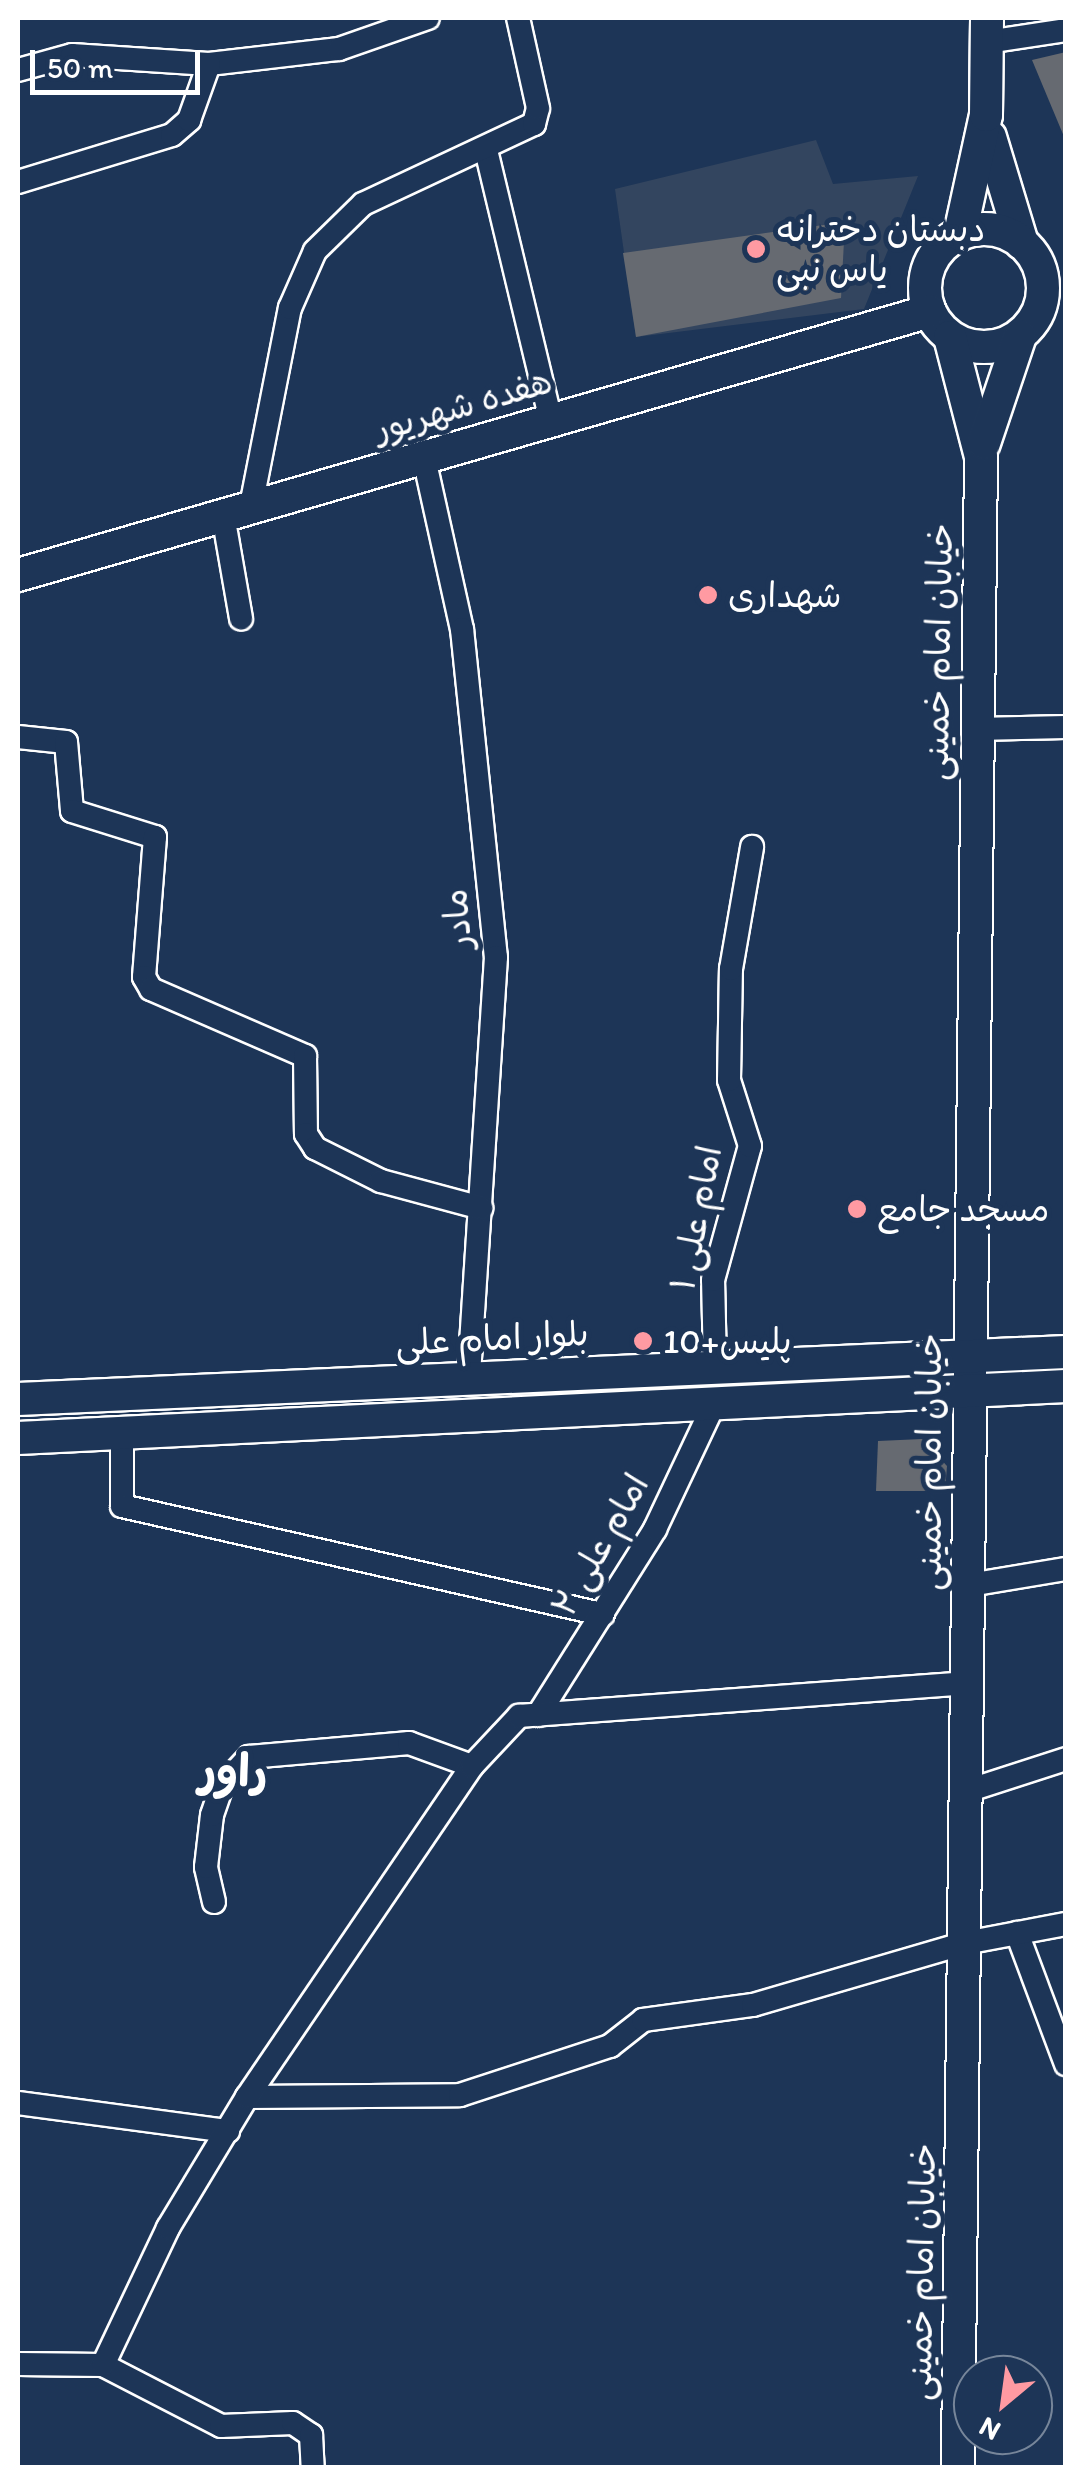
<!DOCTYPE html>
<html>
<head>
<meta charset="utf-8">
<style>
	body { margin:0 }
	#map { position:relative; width:1083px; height:2485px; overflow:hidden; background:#1d3557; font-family:Itim,"Playpen Sans Arabic",sans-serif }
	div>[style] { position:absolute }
	.built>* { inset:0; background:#33455f }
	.building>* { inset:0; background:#666a71 }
	.roads { filter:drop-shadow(2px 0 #fff) drop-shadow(-2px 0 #fff) drop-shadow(0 2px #fff) drop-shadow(0 -2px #fff) }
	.street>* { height:22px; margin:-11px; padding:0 11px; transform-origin:11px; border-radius:11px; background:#1d3557 }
	.secondary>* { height:32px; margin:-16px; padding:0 16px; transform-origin:16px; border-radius:16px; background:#1d3557 }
	.secondary>.ring { margin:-16px; padding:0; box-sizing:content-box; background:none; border:32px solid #1d3557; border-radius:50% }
	.dots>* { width:28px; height:28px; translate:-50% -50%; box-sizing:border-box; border:5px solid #1d3557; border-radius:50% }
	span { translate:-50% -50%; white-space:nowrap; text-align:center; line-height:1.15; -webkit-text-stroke:10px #1d3557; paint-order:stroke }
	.poi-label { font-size:35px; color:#fff }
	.left { translate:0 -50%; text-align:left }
	.street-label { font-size:35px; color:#fff }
	.district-label { font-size:45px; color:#fff; font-weight:700 }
	.frame { position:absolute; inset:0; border:20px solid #fff; pointer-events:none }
	.north { position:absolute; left:953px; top:2355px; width:100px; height:100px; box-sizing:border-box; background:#1d3557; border:2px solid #77869a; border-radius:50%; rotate:209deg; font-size:28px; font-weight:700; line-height:40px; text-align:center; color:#fff }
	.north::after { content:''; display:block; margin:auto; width:35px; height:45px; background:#ff9aa2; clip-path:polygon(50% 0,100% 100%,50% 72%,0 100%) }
	.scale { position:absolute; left:30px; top:50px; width:170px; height:45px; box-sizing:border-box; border:5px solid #fff; border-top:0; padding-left:12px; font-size:30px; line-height:35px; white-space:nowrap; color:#fff; -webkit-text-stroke:8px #1d3557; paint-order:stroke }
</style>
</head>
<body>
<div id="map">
	<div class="built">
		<i style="clip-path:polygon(816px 140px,833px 184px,918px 176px,864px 309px,636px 337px,615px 189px)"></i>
	</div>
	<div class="building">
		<i style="clip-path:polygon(1066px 52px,1066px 139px,1065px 139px,1032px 60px)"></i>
		<i style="clip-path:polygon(845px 222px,841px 298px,636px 337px,623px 253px)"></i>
		<i style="clip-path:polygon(922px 1439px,947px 1466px,945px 1491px,876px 1491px,878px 1441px)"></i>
	</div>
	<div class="roads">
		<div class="street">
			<i style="left:987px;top:42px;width:80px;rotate:-8.6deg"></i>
			<i style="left:18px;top:70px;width:56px;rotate:-15.5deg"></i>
			<i style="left:72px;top:55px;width:137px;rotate:3.8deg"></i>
			<i style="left:209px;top:64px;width:131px;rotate:-6.6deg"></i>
			<i style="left:339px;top:49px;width:94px;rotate:-19.2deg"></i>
			<i style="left:486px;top:150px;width:279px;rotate:76.5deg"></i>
			<i style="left:18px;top:182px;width:161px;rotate:-17deg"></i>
			<i style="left:172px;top:135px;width:23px;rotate:-41deg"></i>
			<i style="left:189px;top:120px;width:59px;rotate:-70.3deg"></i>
			<i style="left:424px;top:458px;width:175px;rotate:77.5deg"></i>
			<i style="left:462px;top:629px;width:330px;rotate:84.1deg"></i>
			<i style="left:496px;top:957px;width:423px;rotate:93.7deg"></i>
			<i style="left:251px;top:506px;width:202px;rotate:-78.9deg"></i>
			<i style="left:290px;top:308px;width:62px;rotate:-66.3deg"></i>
			<i style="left:315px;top:251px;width:67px;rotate:-44.4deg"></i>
			<i style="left:363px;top:204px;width:189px;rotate:-25.1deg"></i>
			<i style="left:534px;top:124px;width:16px;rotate:-76deg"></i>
			<i style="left:538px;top:108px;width:92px;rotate:-102.5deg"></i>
			<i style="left:223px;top:515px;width:105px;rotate:80.1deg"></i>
			<i style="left:976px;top:729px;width:90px;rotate:-1.3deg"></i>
			<i style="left:18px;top:737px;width:48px;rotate:5.9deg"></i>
			<i style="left:66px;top:742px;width:69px;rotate:85deg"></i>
			<i style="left:72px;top:811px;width:87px;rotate:17.4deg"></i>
			<i style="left:155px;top:837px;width:140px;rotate:94.5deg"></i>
			<i style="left:144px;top:977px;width:14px;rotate:60deg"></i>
			<i style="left:151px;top:989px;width:168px;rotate:23.5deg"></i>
			<i style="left:305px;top:1056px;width:78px;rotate:89.3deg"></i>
			<i style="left:306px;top:1134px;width:17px;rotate:57deg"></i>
			<i style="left:315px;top:1148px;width:74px;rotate:26.6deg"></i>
			<i style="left:381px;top:1181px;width:104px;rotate:15.1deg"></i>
			<i style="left:715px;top:1366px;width:86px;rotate:-91.3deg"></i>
			<i style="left:713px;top:1280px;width:139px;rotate:-74.6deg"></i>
			<i style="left:750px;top:1146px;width:69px;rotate:-107.7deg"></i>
			<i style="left:729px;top:1080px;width:111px;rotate:-89deg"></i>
			<i style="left:731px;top:969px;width:124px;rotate:-80.2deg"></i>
			<i style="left:122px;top:1433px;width:73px;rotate:90deg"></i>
			<i style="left:122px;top:1506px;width:493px;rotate:12.7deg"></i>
			<i style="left:969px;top:1585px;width:98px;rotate:-9.4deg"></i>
			<i style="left:538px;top:1715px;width:220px;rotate:-57.8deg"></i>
			<i style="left:655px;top:1529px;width:138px;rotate:-64.7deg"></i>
			<i style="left:967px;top:1791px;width:104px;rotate:-17.9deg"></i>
			<i style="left:214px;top:1902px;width:36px;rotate:-103deg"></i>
			<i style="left:206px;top:1867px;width:52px;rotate:-83.4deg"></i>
			<i style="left:212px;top:1815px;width:31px;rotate:-71deg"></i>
			<i style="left:222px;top:1786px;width:40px;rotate:-47deg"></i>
			<i style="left:249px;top:1757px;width:161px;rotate:-5deg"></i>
			<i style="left:409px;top:1743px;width:67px;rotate:20.1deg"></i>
			<i style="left:1017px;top:1933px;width:140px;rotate:69.5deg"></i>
			<i style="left:247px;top:2097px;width:213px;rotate:-0.5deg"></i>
			<i style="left:460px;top:2095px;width:158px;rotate:-18.1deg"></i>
			<i style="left:610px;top:2046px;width:42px;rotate:-38.2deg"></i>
			<i style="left:643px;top:2020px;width:111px;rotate:-7.8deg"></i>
			<i style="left:753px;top:2005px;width:221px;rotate:-16.3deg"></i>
			<i style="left:965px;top:1943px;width:103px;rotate:-10.7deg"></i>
			<i style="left:18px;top:2103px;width:212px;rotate:7.6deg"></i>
			<i style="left:18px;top:2364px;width:85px;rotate:0.7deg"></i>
			<i style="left:103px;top:2365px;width:133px;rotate:27.3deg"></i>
			<i style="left:221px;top:2426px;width:72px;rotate:-2.4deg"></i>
			<i style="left:293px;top:2423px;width:22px;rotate:34deg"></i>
			<i style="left:311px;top:2435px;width:33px;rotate:87deg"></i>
			<i style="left:103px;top:2365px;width:152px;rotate:-64.6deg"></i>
			<i style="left:168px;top:2228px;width:153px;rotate:-58.9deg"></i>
			<i style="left:247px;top:2097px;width:400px;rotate:-55.8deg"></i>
			<i style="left:472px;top:1766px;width:69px;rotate:-46.8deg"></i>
			<i style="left:519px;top:1716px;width:450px;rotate:-4.2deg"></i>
		</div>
		<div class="secondary">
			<i style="left:990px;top:137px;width:111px;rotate:73.2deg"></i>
			<i class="ring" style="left:925px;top:229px;width:86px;height:86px"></i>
			<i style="left:960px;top:234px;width:122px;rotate:-77.7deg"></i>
			<i style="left:986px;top:115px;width:97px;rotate:-89.4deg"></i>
			<i style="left:950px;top:337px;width:124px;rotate:75.5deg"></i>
			<i style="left:981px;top:457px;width:2011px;rotate:90.66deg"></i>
			<i style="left:984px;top:443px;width:113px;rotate:-71.4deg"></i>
			<i style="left:18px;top:575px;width:949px;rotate:-16.14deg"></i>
			<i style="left:18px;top:1399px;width:1049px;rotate:-2.57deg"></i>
			<i style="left:18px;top:1438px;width:1049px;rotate:-2.84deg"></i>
		</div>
	</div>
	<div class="dots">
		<i style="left:756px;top:249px;background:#ff9aa2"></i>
		<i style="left:708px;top:595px;background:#ff9aa2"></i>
		<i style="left:857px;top:1209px;background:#ff9aa2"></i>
		<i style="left:643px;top:1341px;background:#ff9aa2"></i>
	</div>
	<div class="poi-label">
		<span class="left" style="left:776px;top:249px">دبستان دخترانه<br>یاس نبی</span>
		<span class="left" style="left:728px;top:595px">شهداری</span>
		<span class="left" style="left:877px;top:1209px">مسجد جامع</span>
		<span class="left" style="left:663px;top:1341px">پلیس+10</span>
	</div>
	<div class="street-label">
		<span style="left:463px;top:405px;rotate:-16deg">هفده شهریور</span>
		<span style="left:938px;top:652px;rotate:-89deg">خیابان امام خمینی</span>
		<span style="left:457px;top:919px;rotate:-95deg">مادر</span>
		<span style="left:696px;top:1218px;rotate:-79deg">امام علی ۱</span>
		<span style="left:492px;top:1338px;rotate:-3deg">بلوار امام علی</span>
		<span style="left:929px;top:1462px;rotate:-90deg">خیابان امام خمینی</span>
		<span style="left:600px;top:1545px;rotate:-60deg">امام علی ۲</span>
		<span style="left:921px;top:2272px;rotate:-89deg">خیابان امام خمینی</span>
	</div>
	<div class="district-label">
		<span style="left:233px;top:1771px">راور</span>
	</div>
	<div class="frame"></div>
	<div class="north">N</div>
	<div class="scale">50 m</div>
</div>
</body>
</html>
